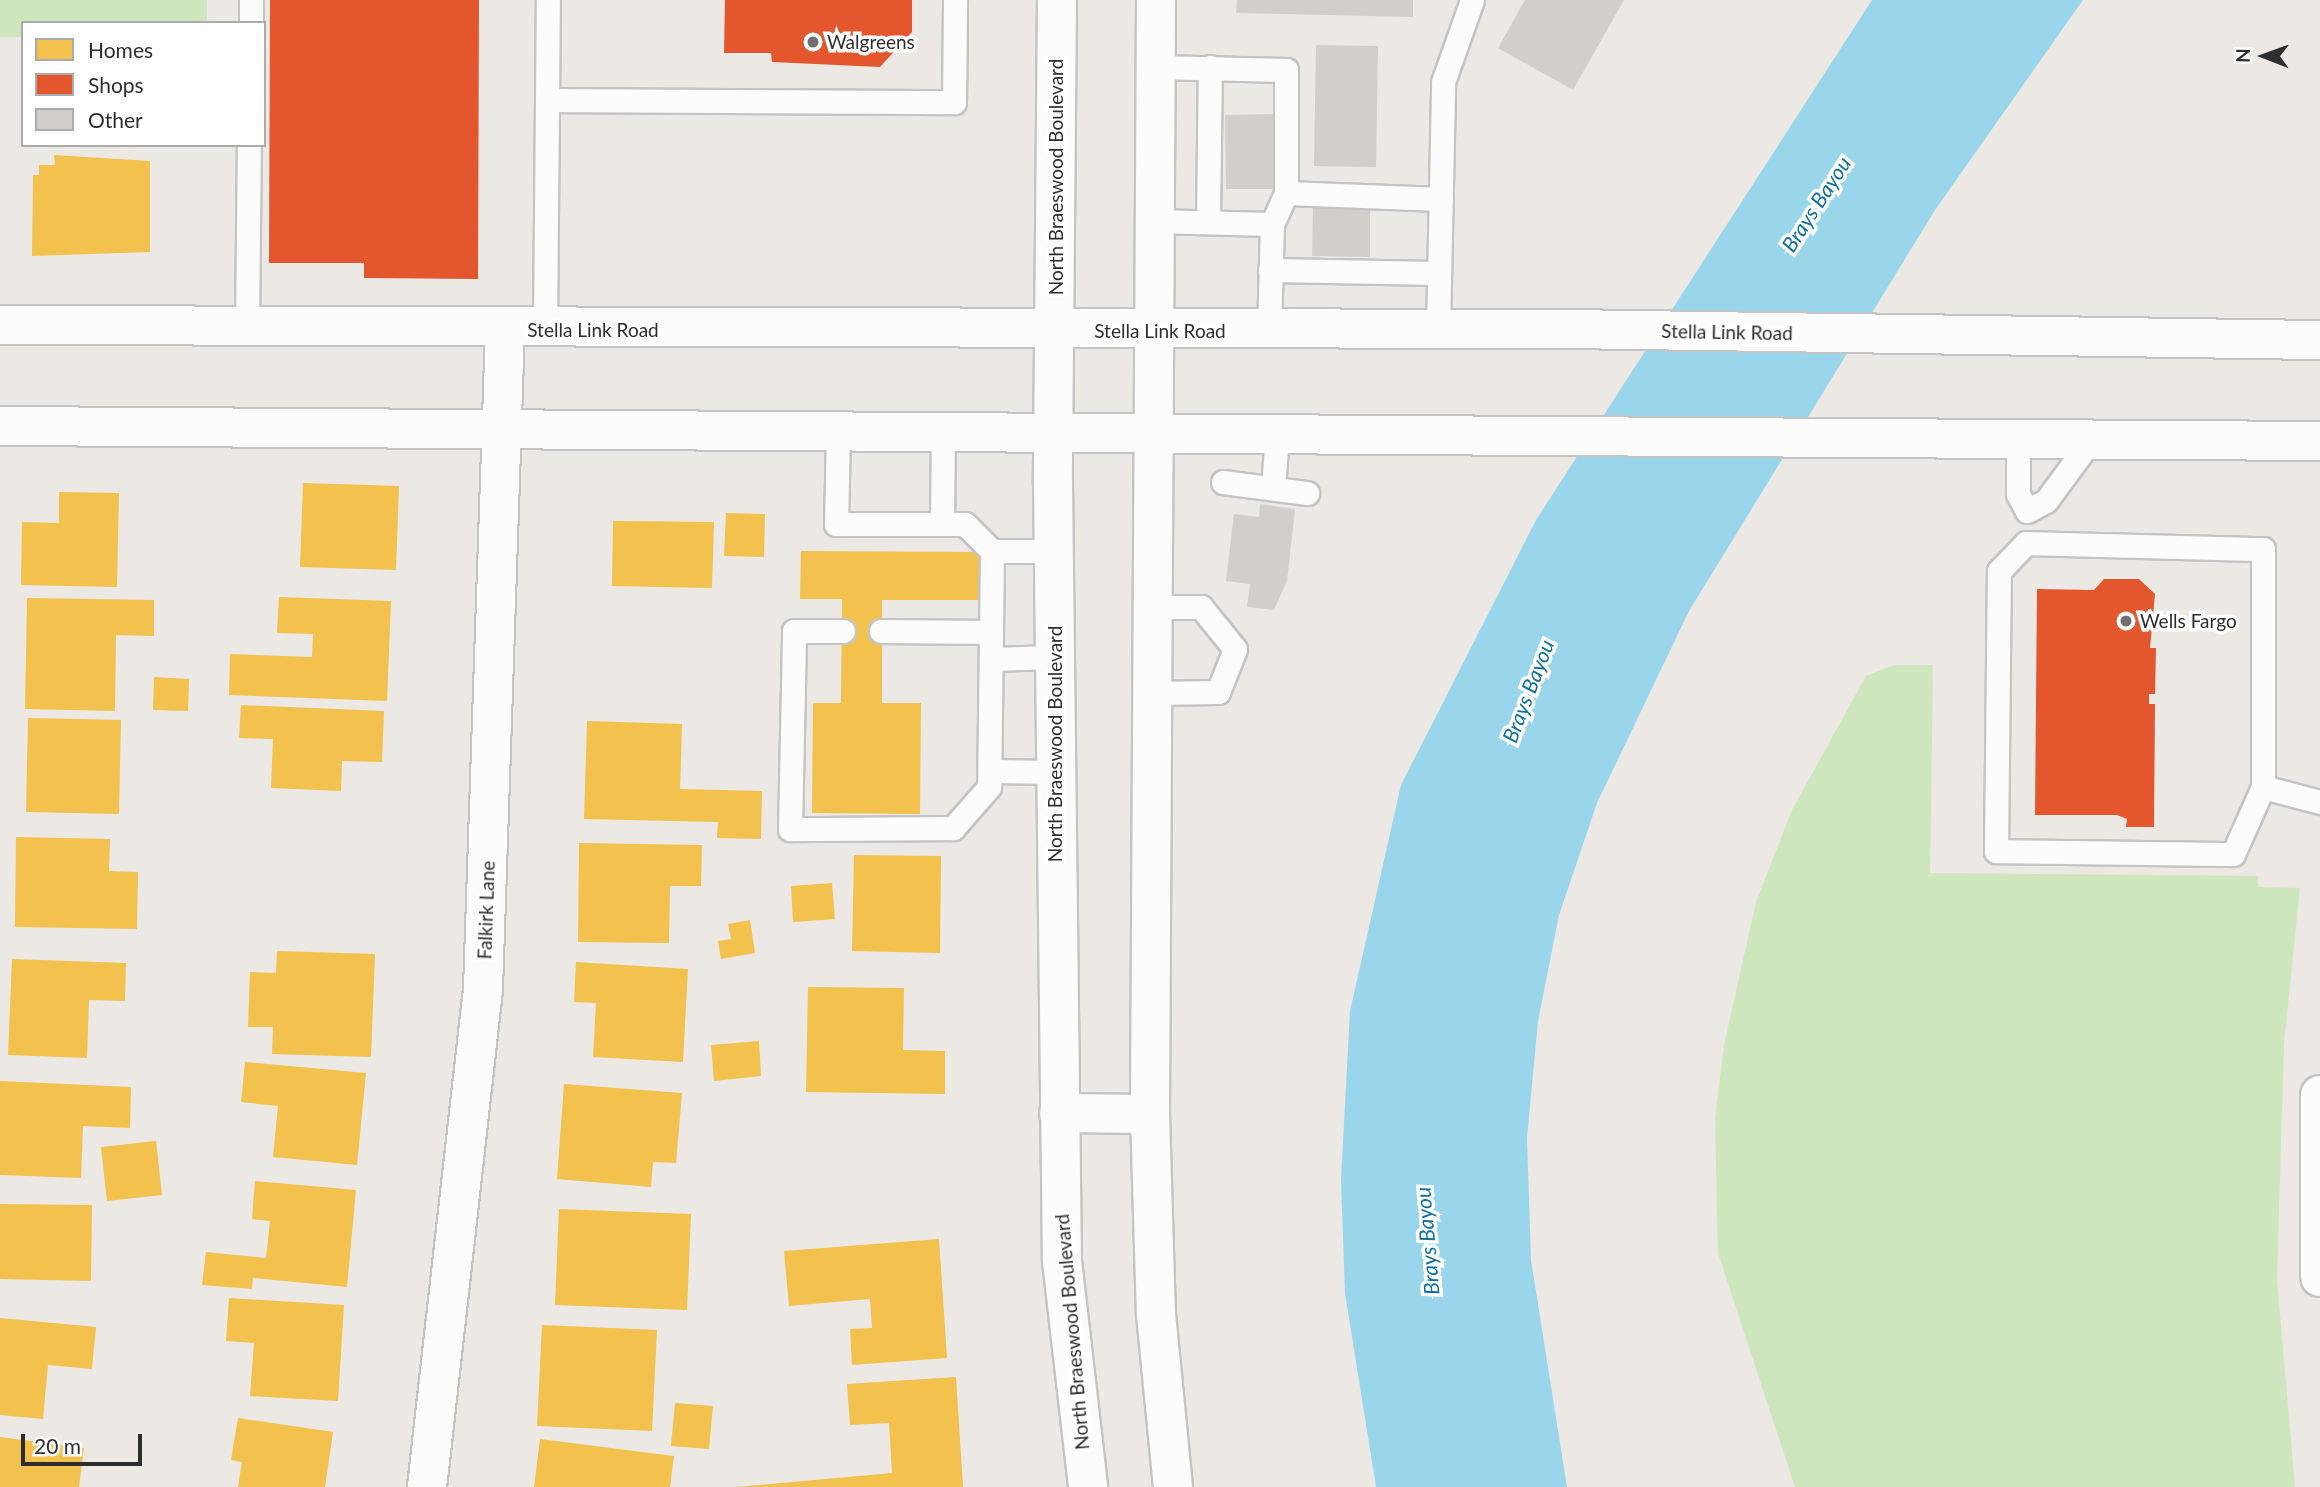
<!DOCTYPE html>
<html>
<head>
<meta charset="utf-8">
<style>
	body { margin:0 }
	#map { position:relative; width:2320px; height:1487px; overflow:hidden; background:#ece8e4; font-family:Lato,sans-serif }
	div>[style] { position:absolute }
	.green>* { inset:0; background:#cee6be }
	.water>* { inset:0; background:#99d6ec }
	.homes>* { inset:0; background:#f2c14e }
	.shops>* { inset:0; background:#e4572e }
	.building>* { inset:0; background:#d1cecb }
	.roads { filter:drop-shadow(2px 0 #c5c4c5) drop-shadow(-2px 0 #c5c4c5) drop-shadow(0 2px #c5c4c5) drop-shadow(0 -2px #c5c4c5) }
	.lane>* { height:23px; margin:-11.5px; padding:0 11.5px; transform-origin:11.5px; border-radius:11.5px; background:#fcfcfb }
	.street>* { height:38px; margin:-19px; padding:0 19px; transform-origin:19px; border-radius:19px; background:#fcfcfb }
	.secondary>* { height:38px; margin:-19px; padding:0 19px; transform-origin:19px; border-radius:19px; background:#fcfcfb }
	.dots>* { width:19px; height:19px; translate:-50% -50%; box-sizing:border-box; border:4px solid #fff; border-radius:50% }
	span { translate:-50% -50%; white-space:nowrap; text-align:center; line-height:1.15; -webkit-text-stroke:7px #fff; paint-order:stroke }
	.poi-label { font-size:19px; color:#2e2e2e }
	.left { translate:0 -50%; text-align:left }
	.street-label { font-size:19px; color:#2e2e2e }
	.water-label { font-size:21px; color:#0d6fa3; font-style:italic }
	.legend { position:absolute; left:21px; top:21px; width:245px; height:126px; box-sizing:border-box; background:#fff; border:2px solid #ababab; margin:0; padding:9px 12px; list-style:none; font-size:21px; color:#2e2e2e }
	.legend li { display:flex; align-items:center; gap:14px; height:35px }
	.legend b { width:35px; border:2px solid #ababab }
	.north { position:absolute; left:2229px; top:21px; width:70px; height:70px; -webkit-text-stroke:5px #fff; paint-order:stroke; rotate:271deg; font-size:19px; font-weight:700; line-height:28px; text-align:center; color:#2e2e2e }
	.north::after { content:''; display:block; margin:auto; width:24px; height:32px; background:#2e2e2e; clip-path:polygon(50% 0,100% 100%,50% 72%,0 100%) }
	.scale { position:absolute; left:21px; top:1434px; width:121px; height:32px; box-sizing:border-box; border:4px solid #2e2e2e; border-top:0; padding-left:9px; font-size:21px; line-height:24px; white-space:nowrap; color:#2e2e2e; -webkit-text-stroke:5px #fff; paint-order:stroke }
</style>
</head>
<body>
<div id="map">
	<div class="green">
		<i style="clip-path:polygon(0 0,207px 0,207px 23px,23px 23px,23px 37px,0 37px)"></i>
		<i style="clip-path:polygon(1894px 665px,1933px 665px,1930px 873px,2258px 876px,2258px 887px,2300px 888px,2284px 1044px,2277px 1280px,2295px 1487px,1795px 1487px,1718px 1253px,1715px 1118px,1724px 1045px,1756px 902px,1792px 810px,1866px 676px)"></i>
	</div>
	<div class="water">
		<i style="clip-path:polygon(1872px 0,2083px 0,1935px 210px,1689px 611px,1597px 803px,1559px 915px,1538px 1021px,1527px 1138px,1531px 1260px,1567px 1487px,1376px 1487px,1345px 1293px,1341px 1180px,1350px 1011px,1401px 785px,1536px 520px)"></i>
	</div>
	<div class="homes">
		<i style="clip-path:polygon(54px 155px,150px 161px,150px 252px,32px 256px,33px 175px,39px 175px,39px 165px,55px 165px)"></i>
		<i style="clip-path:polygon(303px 483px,399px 486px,396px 570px,300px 567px)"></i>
		<i style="clip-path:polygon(59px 492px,119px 493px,117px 587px,21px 585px,22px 522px,59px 523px)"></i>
		<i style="clip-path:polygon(726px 513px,765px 514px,764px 557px,724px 556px)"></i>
		<i style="clip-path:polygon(613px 521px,714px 522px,712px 588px,612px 586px)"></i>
		<i style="clip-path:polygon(801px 551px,979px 552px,979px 600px,882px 600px,882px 703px,921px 703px,920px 814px,812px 813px,813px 703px,841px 703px,842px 599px,800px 599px)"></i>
		<i style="clip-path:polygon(279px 597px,391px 601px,387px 701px,229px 695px,230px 654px,312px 657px,313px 634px,277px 633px)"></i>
		<i style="clip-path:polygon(27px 598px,154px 600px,154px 636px,116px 635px,115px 711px,25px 709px)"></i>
		<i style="clip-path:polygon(154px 677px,189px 679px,188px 711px,153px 710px)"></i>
		<i style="clip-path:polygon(241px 705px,384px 711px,382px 762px,342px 761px,341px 791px,271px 788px,273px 739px,239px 738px)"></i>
		<i style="clip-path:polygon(28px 718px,121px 720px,119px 814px,26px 812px)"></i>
		<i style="clip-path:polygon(587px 721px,682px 724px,680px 789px,762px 791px,761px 839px,717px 838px,718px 822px,584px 819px)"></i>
		<i style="clip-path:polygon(16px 837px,110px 839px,109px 871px,138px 872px,137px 929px,15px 927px)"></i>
		<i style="clip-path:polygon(579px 843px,702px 845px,701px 886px,670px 886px,669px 943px,578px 942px)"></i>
		<i style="clip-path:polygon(854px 855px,941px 856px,940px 953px,852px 951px)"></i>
		<i style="clip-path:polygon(832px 883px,835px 919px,793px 922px,791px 886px)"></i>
		<i style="clip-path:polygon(750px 920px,755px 953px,721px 959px,718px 941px,731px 939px,728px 924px)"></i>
		<i style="clip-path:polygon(277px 951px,375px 954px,371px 1057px,272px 1054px,273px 1027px,248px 1027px,250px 972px,276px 973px)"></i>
		<i style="clip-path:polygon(12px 959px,126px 963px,125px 1001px,89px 1000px,87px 1058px,8px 1055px)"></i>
		<i style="clip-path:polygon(576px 962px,688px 969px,683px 1062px,593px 1057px,596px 1003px,574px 1002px)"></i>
		<i style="clip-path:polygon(808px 987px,904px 988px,903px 1050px,945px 1051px,945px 1094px,806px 1092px)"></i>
		<i style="clip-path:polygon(759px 1041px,761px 1076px,714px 1081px,711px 1045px)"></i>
		<i style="clip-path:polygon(245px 1062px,366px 1073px,357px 1165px,273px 1157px,278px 1106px,241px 1102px)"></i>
		<i style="clip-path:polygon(0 1081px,131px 1087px,130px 1128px,83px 1126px,81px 1178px,0 1175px)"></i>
		<i style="clip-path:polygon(564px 1084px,682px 1093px,676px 1163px,653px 1162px,651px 1187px,557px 1179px)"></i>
		<i style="clip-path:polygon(156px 1141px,162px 1195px,107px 1201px,101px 1147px)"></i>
		<i style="clip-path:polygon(255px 1181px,356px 1190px,347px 1287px,253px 1278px,252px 1289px,202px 1285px,206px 1252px,266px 1258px,270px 1221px,252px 1219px)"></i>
		<i style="clip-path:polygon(0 1204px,92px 1205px,91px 1281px,0 1279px)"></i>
		<i style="clip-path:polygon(559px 1209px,691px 1214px,687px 1310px,555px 1305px)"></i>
		<i style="clip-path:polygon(939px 1239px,947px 1358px,852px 1365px,850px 1329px,872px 1328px,870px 1299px,789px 1306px,784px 1251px)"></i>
		<i style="clip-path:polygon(229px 1298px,344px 1305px,338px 1401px,250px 1396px,254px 1343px,226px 1341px)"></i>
		<i style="clip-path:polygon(0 1318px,96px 1327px,92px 1369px,48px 1365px,43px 1419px,0 1415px)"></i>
		<i style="clip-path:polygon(542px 1325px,657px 1330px,652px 1431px,537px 1426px)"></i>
		<i style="clip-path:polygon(956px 1377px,963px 1487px,736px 1487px,892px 1473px,889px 1423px,850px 1425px,847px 1384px)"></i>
		<i style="clip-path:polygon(675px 1403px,713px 1406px,709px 1449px,671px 1446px)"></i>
		<i style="clip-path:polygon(238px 1418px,333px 1432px,325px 1487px,238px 1487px,242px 1462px,231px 1460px)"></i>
		<i style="clip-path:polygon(0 1437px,84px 1448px,79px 1487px,0 1487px)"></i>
		<i style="clip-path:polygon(540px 1439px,674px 1456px,670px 1487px,534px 1487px)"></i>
	</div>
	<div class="shops">
		<i style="clip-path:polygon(270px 0,479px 0,478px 279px,364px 278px,364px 263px,269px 263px)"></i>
		<i style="clip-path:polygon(725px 0,912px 0,912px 32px,880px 67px,772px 62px,771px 53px,724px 53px)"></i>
		<i style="clip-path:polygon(2104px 579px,2139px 579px,2155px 594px,2150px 648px,2156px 648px,2155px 694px,2149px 694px,2149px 704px,2155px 704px,2154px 827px,2126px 827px,2127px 819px,2117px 815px,2035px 815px,2037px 589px,2094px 590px)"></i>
	</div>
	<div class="building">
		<i style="clip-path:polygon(1237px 0,1413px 0,1413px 17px,1236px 13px)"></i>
		<i style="clip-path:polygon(1525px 0,1624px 0,1573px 90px,1498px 48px)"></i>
		<i style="clip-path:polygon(1316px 45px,1378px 46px,1376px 167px,1314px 166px)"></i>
		<i style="clip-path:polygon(1275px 114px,1276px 189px,1226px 189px,1225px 115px)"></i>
		<i style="clip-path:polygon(1313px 208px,1370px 209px,1370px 257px,1312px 256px)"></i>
		<i style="clip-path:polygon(1260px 504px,1295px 509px,1287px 581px,1274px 610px,1247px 607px,1250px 584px,1226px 581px,1234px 514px,1259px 517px)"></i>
	</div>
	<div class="roads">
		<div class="lane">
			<i style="left:251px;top:23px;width:23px;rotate:-90deg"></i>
			<i style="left:1155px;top:67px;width:131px;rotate:1.3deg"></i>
			<i style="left:1286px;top:70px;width:123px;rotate:90deg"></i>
			<i style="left:1286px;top:193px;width:34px;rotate:114deg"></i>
			<i style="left:1272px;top:224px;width:107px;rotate:91.6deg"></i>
			<i style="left:547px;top:100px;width:407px;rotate:0.3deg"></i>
			<i style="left:954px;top:102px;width:102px;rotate:-89.4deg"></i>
			<i style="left:1286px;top:193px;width:155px;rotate:2.2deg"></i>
			<i style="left:1152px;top:221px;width:120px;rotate:1.4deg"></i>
			<i style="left:1208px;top:222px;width:155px;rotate:-89.3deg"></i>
			<i style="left:1270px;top:270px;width:169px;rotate:1deg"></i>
			<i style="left:247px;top:327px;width:182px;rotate:-89.4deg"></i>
			<i style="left:545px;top:330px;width:330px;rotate:-89.5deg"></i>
			<i style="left:1438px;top:330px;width:248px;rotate:-88.8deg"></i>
			<i style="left:1443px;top:82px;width:87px;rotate:-70.5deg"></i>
			<i style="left:838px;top:431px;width:93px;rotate:91.2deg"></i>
			<i style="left:836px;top:524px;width:129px"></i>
			<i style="left:965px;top:524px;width:38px;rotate:45deg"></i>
			<i style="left:992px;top:551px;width:236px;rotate:90.7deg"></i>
			<i style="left:989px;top:787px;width:55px;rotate:131.3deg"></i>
			<i style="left:953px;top:828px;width:163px;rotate:179.6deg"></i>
			<i style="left:790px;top:829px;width:198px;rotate:-88.8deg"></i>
			<i style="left:794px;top:631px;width:49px"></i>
			<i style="left:2018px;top:441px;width:53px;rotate:90deg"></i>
			<i style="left:2018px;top:494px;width:19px;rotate:62deg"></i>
			<i style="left:2027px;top:511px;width:21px;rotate:-28deg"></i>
			<i style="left:2046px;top:501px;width:74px;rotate:-53.7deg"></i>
			<i style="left:1223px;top:482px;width:85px;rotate:7.5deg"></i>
			<i style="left:1273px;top:488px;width:53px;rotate:-85.7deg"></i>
			<i style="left:942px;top:524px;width:93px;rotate:-89.4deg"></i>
			<i style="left:2026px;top:543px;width:237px;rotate:1.5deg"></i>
			<i style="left:2263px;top:549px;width:238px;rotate:90deg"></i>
			<i style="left:2263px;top:787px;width:73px;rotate:114.1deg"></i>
			<i style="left:2233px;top:854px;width:237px;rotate:-179.3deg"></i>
			<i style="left:1996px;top:851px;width:280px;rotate:-89.4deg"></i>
			<i style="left:1999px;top:571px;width:39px;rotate:-46deg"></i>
			<i style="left:992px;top:551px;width:62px"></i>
			<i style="left:881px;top:631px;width:110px;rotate:0.5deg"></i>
			<i style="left:991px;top:659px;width:64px;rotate:-1.8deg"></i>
			<i style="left:1151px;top:693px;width:67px;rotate:-0.9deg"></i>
			<i style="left:1218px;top:692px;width:46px;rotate:-68.4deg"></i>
			<i style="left:1235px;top:649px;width:54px;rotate:-129deg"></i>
			<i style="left:1201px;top:607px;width:50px;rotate:180deg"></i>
			<i style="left:990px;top:771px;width:66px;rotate:0.9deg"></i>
			<i style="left:2263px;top:787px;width:59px;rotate:14.7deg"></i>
		</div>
		<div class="street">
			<i style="left:427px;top:1487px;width:501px;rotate:-83.58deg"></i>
			<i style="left:483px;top:989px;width:659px;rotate:-88.09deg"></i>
		</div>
		<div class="secondary">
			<i style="left:1057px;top:0;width:484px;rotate:90.5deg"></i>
			<i style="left:1053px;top:484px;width:777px;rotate:89.34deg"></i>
			<i style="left:1062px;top:1261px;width:227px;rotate:83.4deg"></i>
			<i style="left:1156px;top:0;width:1114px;rotate:90.31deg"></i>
			<i style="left:1150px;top:1114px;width:200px;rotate:88.3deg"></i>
			<i style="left:1156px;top:1314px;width:174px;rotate:84.4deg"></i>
			<i style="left:0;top:325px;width:1567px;rotate:0.15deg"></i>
			<i style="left:1567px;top:329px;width:753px;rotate:0.84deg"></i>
			<i style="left:0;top:426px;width:2320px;rotate:0.37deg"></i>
			<i style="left:2320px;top:1095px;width:182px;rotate:90deg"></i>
			<i style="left:1059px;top:1113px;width:91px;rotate:0.6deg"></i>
		</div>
	</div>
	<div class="dots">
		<i style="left:813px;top:42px;background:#706f6e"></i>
		<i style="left:2126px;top:621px;background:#706f6e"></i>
	</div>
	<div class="poi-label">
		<span class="left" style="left:827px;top:42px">Walgreens</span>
		<span class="left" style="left:2140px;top:621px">Wells Fargo</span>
	</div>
	<div class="street-label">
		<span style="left:1056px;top:177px;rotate:-90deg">North Braeswood Boulevard</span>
		<span style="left:593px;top:330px">Stella Link Road</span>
		<span style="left:1160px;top:331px">Stella Link Road</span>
		<span style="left:1727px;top:332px;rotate:1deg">Stella Link Road</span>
		<span style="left:1055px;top:744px;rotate:-90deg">North Braeswood Boulevard</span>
		<span style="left:486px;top:910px;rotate:-88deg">Falkirk Lane</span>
		<span style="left:1072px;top:1332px;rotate:-95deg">North Braeswood Boulevard</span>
	</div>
	<div class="water-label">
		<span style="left:1816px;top:204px;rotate:-57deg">Brays Bayou</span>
		<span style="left:1528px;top:691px;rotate:-69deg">Brays Bayou</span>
		<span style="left:1427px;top:1241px;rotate:-95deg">Brays Bayou</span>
	</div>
	<ul class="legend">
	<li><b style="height:19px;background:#f2c14e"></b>Homes</li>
	<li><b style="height:19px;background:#e4572e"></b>Shops</li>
	<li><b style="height:19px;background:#d1cecb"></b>Other</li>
	</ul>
	<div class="north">N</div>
	<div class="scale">20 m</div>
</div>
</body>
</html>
